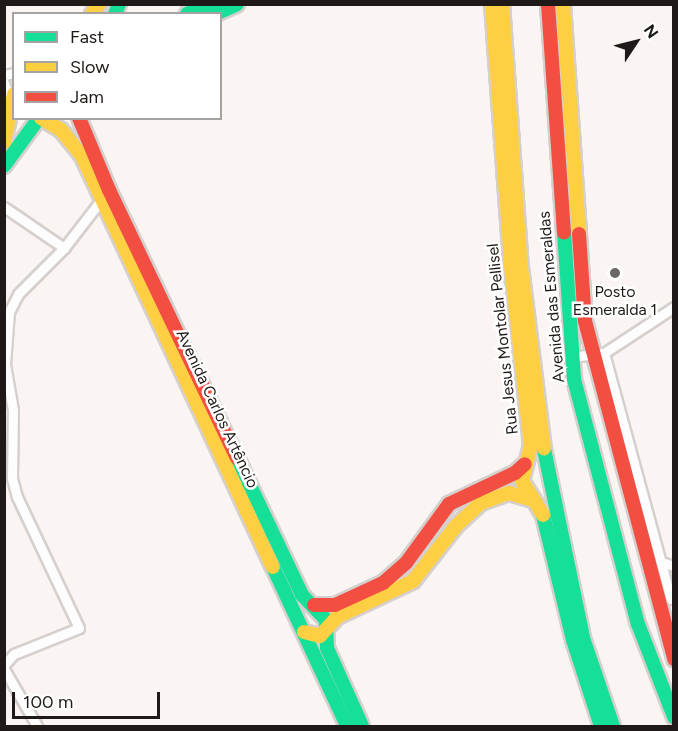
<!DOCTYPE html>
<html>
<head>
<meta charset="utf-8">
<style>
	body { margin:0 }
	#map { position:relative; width:678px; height:731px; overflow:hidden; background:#faf4f2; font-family:Figtree,sans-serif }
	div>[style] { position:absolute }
	.roads { filter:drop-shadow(2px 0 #d5d0cd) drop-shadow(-2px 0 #d5d0cd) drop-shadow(0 2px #d5d0cd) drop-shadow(0 -2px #d5d0cd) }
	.street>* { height:9px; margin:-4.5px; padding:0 4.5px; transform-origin:4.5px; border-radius:4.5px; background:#fefdfd }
	.fast>* { height:14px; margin:-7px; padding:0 7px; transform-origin:7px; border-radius:7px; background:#16e098 }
	.slow>* { height:14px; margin:-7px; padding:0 7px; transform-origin:7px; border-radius:7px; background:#ffcf43 }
	.jam>* { height:14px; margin:-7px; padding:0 7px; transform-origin:7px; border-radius:7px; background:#f24e42 }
	.dots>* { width:16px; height:16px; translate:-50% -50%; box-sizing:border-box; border:3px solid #fff; border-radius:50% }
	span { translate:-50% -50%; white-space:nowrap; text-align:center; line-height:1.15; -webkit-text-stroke:5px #fff; paint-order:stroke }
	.poi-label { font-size:16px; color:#1f1a17 }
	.street-label { font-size:16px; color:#1f1a17 }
	.frame { position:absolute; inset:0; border:6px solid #1f1a17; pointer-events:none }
	.legend { position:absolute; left:12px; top:12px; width:210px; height:108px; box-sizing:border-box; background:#fff; border:2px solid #a5a3a2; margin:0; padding:8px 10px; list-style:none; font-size:18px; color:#1f1a17 }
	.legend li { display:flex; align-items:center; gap:12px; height:30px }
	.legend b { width:30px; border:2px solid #a5a3a2 }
	.north { position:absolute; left:606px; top:12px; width:60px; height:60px; -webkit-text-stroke:4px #fff; paint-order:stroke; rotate:55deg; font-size:16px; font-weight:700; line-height:24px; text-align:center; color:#1f1a17 }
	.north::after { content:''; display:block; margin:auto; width:21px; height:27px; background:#1f1a17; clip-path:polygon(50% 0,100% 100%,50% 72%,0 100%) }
	.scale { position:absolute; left:12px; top:692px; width:148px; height:27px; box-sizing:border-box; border:3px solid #1f1a17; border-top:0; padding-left:8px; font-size:18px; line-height:21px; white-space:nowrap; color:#1f1a17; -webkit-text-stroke:4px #fff; paint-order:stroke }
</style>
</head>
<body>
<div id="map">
	<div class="roads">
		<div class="street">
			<i style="left:4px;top:75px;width:10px;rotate:-11deg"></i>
			<i style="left:4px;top:83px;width:20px;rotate:70deg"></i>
			<i style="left:4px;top:207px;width:73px;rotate:34.3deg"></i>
			<i style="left:604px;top:353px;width:255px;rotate:74.8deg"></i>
			<i style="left:571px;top:357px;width:33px;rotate:-7deg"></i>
			<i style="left:604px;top:353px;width:84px;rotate:-33.3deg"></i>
			<i style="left:661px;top:562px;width:14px;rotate:17deg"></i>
			<i style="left:4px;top:665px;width:15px;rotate:-48deg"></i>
			<i style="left:14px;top:654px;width:70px;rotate:-21.8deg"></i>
			<i style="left:79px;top:628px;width:145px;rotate:-115.3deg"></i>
			<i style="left:17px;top:497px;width:20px;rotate:-105deg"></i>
			<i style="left:12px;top:478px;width:68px;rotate:-89.2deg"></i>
			<i style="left:13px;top:410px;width:47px;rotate:-99.9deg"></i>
			<i style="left:5px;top:364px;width:52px;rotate:-85.6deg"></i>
			<i style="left:9px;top:312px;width:20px;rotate:-63deg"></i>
			<i style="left:18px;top:294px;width:65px;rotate:-45deg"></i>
			<i style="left:64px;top:248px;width:66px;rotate:-52.4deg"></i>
			<i style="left:4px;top:669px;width:66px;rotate:59.9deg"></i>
		</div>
		<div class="fast">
			<i style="left:115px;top:14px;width:11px;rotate:-68deg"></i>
			<i style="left:187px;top:14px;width:24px;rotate:-24deg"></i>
			<i style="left:215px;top:14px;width:24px;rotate:-24deg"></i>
			<i style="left:4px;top:166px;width:59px;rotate:-53.9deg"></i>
			<i style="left:564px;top:232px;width:147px;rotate:86.1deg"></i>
			<i style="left:574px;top:379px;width:253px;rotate:75.4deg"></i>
			<i style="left:638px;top:624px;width:100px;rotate:68.8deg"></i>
			<i style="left:544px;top:449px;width:193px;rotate:78.3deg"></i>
			<i style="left:583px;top:638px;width:93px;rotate:71.2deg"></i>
			<i style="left:237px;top:458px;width:152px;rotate:64.6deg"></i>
			<i style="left:302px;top:595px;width:35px;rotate:46deg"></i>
			<i style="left:326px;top:620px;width:28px;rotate:88deg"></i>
			<i style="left:327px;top:648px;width:85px;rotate:65.8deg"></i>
			<i style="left:543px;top:515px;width:129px;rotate:76.5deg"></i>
			<i style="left:573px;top:640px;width:90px;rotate:72deg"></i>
			<i style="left:273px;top:567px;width:175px;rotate:65deg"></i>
		</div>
		<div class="slow">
			<i style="left:492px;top:4px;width:262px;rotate:85.8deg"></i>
			<i style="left:511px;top:265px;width:181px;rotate:83.7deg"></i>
			<i style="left:531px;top:445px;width:37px;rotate:104deg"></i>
			<i style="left:522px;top:481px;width:40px;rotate:58deg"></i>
			<i style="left:502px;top:4px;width:264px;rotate:85.9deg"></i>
			<i style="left:521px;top:267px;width:183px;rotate:82.8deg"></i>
			<i style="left:563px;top:4px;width:231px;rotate:86deg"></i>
			<i style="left:92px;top:14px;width:12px;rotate:-55deg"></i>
			<i style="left:41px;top:118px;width:23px;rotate:31deg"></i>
			<i style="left:61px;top:130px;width:33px;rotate:51deg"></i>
			<i style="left:82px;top:156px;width:453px;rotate:65.1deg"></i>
			<i style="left:4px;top:142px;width:49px;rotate:-78.2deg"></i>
			<i style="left:304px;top:632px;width:16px;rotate:14deg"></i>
			<i style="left:320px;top:636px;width:25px;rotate:-48deg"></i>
			<i style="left:337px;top:617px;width:84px;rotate:-25.3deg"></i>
			<i style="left:413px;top:581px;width:70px;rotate:-52deg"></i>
			<i style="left:456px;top:526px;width:34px;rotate:-43deg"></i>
			<i style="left:481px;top:503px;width:30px;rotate:-20deg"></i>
			<i style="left:509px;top:493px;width:26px;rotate:16deg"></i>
		</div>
		<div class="jam">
			<i style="left:548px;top:4px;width:229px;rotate:86deg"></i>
			<i style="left:79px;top:118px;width:78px;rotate:67.4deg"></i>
			<i style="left:109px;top:190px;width:297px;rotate:64.5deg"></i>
			<i style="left:579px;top:234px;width:87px;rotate:86.1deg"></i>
			<i style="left:585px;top:321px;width:350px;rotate:75.2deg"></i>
			<i style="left:314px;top:605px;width:21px"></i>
			<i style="left:335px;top:605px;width:53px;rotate:-24.6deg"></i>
			<i style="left:383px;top:583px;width:30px;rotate:-41deg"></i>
			<i style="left:406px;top:563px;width:73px;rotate:-53.9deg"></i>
			<i style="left:449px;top:504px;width:73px;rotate:-25.2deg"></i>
			<i style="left:515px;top:473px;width:13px;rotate:-42deg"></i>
		</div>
	</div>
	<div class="dots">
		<i style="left:615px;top:273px;background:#6c6664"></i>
	</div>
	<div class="poi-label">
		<span style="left:615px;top:301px">Posto<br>Esmeralda 1</span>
	</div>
	<div class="street-label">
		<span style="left:552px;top:297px;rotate:-95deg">Avenida das Esmeraldas</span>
		<span style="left:503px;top:339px;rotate:-96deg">Rua Jesus Montolar Pellisel</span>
		<span style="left:217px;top:409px;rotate:65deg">Avenida Carlos Artêncio</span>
	</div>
	<div class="frame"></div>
	<ul class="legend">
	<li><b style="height:8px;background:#16e098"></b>Fast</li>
	<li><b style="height:8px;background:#ffcf43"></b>Slow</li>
	<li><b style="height:8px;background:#f24e42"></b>Jam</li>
	</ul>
	<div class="north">N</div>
	<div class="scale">100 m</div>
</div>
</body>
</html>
